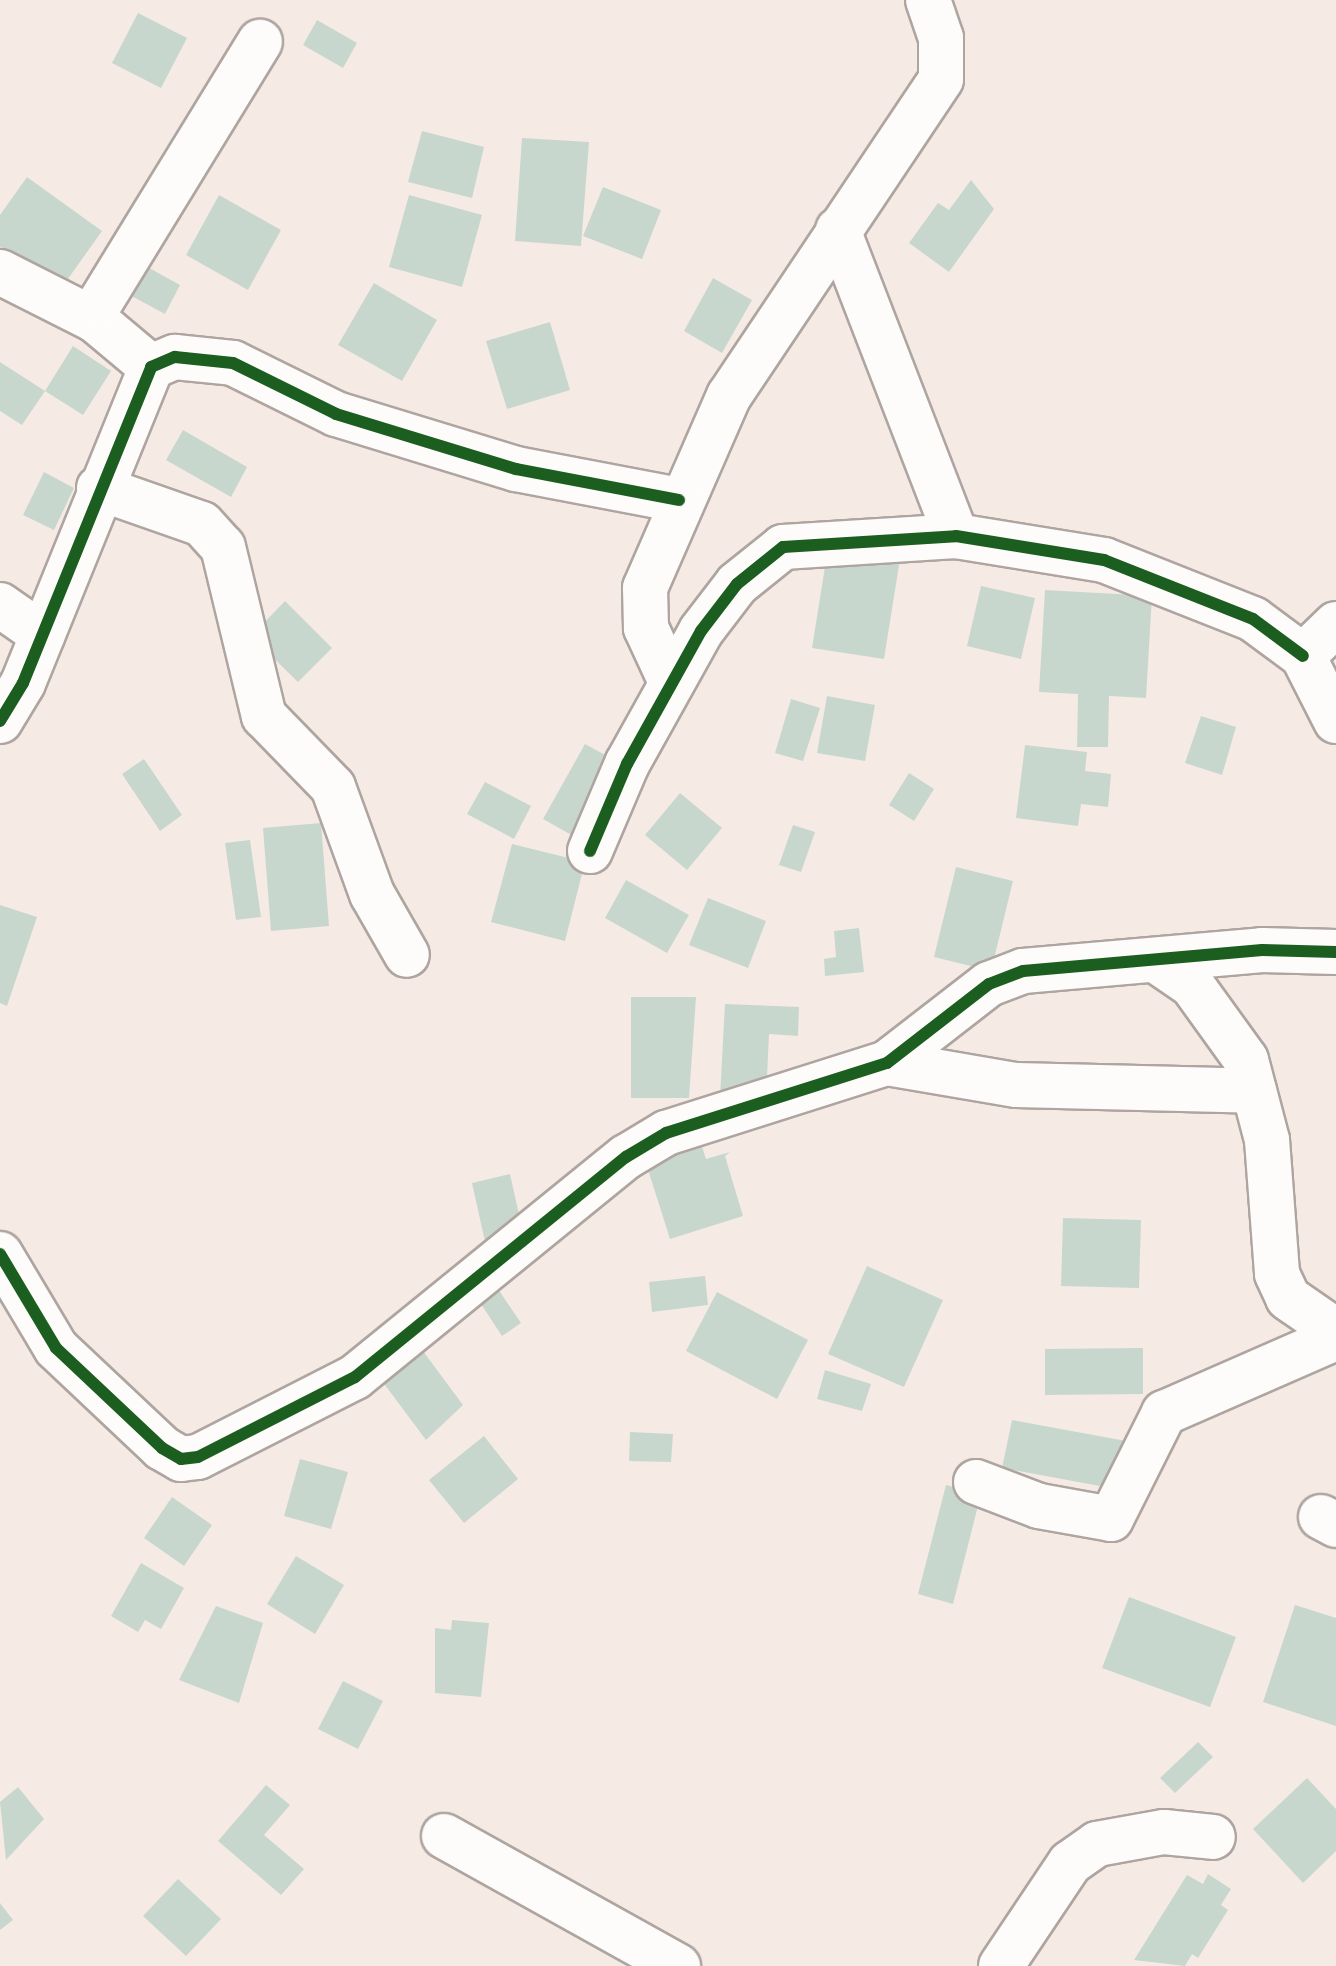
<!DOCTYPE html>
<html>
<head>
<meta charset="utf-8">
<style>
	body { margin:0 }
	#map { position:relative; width:1336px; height:1966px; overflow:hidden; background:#f6ebe4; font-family:"Roboto Serif",serif }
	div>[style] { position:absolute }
	.building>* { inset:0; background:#c8d7cd }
	.roads { filter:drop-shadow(2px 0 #aea5a0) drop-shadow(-2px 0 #aea5a0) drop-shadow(0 2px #aea5a0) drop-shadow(0 -2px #aea5a0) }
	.minor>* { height:44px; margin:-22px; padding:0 22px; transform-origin:22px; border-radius:22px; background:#fefcfb }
	.cycleway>* { height:12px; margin:-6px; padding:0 6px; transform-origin:6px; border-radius:6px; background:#1b5e20 }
	span { translate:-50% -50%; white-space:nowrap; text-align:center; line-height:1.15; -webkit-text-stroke:6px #fff9f6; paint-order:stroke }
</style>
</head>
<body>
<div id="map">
	<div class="building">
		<i style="clip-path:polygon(138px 13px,187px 38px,161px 88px,112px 63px)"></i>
		<i style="clip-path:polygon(317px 20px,357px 43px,343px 68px,303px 45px)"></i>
		<i style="clip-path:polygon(422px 131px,484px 147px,472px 198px,408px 182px)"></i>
		<i style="clip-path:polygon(522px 138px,589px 142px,581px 246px,515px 241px)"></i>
		<i style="clip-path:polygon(27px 177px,102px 231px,60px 290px,0 247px,0 215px)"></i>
		<i style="clip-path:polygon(971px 180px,994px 209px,949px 272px,909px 243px,938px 203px,949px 210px)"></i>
		<i style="clip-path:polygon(603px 187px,661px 210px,642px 259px,583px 236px)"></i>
		<i style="clip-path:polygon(219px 195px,281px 230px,248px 290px,186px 255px)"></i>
		<i style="clip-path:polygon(409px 195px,482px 215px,462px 287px,389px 267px)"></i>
		<i style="clip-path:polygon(142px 264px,180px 285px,165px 314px,126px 293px)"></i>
		<i style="clip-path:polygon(713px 278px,752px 300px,722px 353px,684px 331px)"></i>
		<i style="clip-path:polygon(374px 283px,437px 320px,402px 381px,338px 345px)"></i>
		<i style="clip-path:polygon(550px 322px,570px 390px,507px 409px,486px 341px)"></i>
		<i style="clip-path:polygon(73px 346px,111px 371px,83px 415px,45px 391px)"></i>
		<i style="clip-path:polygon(0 362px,45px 391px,22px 425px,0 411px)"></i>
		<i style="clip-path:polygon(183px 430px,247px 467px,231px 497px,166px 460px)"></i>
		<i style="clip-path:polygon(44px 472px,74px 488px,54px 530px,23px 515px)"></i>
		<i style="clip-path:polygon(828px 548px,900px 559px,884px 659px,812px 648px)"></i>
		<i style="clip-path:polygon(981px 586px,1035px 598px,1021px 659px,967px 646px)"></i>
		<i style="clip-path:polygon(1045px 590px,1152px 596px,1146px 698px,1109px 696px,1108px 747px,1077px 747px,1078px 694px,1039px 692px)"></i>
		<i style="clip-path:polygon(285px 601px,332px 648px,298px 682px,251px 636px)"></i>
		<i style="clip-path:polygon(827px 696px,875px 705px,865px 761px,817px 753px)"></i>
		<i style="clip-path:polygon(791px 699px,820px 708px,803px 761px,775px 753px)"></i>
		<i style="clip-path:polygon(1201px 716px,1236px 727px,1222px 775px,1185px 763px)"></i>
		<i style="clip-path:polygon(585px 744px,618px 762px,575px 837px,543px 819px)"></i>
		<i style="clip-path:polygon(1025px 745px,1087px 752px,1085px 771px,1111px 774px,1108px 807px,1081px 804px,1078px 826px,1016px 818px)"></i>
		<i style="clip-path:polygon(144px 759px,182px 815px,160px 831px,122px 774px)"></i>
		<i style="clip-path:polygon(909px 773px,934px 789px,914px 821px,889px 805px)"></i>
		<i style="clip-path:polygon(485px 782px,531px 806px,514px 839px,467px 814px)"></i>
		<i style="clip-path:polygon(680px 793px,722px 828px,687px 870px,645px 835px)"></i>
		<i style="clip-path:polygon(321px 823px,329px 926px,271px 931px,263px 828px)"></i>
		<i style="clip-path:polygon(793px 825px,815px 832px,801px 872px,779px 865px)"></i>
		<i style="clip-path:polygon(250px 840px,261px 917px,236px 920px,225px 843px)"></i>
		<i style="clip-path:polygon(512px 844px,585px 862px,565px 941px,491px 922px)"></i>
		<i style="clip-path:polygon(956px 867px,1013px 881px,991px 971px,934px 957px)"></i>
		<i style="clip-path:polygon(626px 880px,689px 915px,667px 953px,605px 918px)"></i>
		<i style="clip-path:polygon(708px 898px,766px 921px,748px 968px,689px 945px)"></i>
		<i style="clip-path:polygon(0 905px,37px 917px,7px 1006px,0 1003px)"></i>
		<i style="clip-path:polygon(859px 928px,864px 972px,825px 976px,824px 959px,836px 957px,834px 931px)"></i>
		<i style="clip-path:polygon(631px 997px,696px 997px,689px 1098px,631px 1098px)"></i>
		<i style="clip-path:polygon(725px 1004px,799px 1007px,798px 1036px,769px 1034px,766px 1100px,720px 1097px)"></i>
		<i style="clip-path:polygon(700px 1140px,706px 1159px,730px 1152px,725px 1156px,743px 1216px,670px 1239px,644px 1157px)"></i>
		<i style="clip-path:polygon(510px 1174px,524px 1237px,486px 1246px,472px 1183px)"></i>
		<i style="clip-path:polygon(1063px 1218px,1141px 1220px,1139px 1288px,1061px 1286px)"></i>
		<i style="clip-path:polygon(867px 1266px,943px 1300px,904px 1387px,828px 1354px)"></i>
		<i style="clip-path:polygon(705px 1276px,708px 1305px,652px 1312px,649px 1282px)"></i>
		<i style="clip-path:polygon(498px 1289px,521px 1323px,502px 1336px,479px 1301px)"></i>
		<i style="clip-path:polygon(717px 1292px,808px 1340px,777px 1399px,686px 1351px)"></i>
		<i style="clip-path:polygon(420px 1347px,463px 1405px,426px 1440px,379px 1377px)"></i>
		<i style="clip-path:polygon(1143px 1348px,1143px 1394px,1045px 1395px,1045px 1349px)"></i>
		<i style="clip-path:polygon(825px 1370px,871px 1384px,862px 1411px,817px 1399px)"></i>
		<i style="clip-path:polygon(1012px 1420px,1126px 1441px,1116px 1489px,1002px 1468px)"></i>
		<i style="clip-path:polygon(630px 1432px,673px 1434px,671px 1462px,629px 1461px)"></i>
		<i style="clip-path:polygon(484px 1436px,518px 1479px,464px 1523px,429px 1480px)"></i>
		<i style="clip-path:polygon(300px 1459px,348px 1472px,331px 1529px,284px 1516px)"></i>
		<i style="clip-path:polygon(946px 1485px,981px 1494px,953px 1604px,918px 1594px)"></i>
		<i style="clip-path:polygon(172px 1497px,212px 1525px,184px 1566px,144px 1538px)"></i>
		<i style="clip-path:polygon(296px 1556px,344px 1585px,315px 1634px,267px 1604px)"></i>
		<i style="clip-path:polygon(141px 1563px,184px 1588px,161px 1629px,145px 1620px,138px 1632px,111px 1616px)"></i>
		<i style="clip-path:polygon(1129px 1597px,1236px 1637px,1210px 1707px,1102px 1668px)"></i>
		<i style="clip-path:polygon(1295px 1605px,1336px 1618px,1336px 1726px,1263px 1702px)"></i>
		<i style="clip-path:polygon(216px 1606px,263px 1623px,239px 1703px,179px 1680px)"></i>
		<i style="clip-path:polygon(452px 1620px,489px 1623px,481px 1697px,435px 1693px,435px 1628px,451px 1630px)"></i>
		<i style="clip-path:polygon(343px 1681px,383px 1701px,358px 1749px,318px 1729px)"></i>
		<i style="clip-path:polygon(1198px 1742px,1213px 1757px,1175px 1793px,1160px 1778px)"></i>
		<i style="clip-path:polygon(1307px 1778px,1336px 1809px,1336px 1851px,1303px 1883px,1253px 1829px)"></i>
		<i style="clip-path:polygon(266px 1785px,290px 1805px,264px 1835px,304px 1869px,281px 1895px,218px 1841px)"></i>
		<i style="clip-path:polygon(18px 1787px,44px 1819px,6px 1860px,0 1802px)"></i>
		<i style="clip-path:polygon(1208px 1874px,1231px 1889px,1221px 1905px,1228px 1910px,1198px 1958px,1192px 1954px,1185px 1966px,1134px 1960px,1187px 1875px,1203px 1884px)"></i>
		<i style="clip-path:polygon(178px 1879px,221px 1919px,186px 1956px,143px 1916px)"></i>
		<i style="clip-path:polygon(0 1903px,13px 1920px,0 1930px)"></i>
	</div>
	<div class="roads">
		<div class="minor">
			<i style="left:838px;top:230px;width:328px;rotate:68.9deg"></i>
			<i style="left:0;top:272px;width:106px;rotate:26.8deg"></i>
			<i style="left:151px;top:367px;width:73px;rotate:-140deg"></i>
			<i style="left:95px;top:320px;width:14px;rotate:-78deg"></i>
			<i style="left:98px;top:306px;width:310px;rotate:-58.5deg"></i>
			<i style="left:99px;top:488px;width:109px;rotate:19.3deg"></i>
			<i style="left:202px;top:524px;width:31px;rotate:48deg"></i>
			<i style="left:223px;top:547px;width:174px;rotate:76.4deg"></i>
			<i style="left:264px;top:716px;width:99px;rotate:45.8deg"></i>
			<i style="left:333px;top:787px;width:114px;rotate:70deg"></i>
			<i style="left:372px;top:894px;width:70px;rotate:60.2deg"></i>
			<i style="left:0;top:605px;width:52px;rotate:34.9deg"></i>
			<i style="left:1336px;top:624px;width:46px;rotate:135.9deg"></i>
			<i style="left:1303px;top:656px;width:73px;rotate:63.1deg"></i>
			<i style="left:671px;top:682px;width:60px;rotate:-114.8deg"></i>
			<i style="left:646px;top:628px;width:40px;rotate:-91.4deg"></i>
			<i style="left:645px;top:588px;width:210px;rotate:-66.4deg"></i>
			<i style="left:729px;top:396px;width:381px;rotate:-56.2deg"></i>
			<i style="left:941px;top:79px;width:41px;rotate:-90deg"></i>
			<i style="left:941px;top:38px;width:40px;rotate:-108.9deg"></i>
			<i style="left:0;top:721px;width:44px;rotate:-58.8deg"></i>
			<i style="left:23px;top:683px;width:341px;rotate:-67.9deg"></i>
			<i style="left:151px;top:367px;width:26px;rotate:-23deg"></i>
			<i style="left:175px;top:357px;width:58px;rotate:5.9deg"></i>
			<i style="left:233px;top:363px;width:115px;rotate:26.3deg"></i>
			<i style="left:336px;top:414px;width:188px;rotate:17deg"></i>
			<i style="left:516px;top:469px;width:166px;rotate:10.8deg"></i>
			<i style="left:590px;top:851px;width:95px;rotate:-67deg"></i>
			<i style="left:627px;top:764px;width:152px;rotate:-60.9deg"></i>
			<i style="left:701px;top:631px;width:59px;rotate:-52.5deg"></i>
			<i style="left:737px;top:584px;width:59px;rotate:-38.8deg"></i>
			<i style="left:783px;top:547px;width:173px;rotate:-3.6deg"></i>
			<i style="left:956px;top:536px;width:150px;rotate:9.2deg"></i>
			<i style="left:1104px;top:560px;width:160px;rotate:21.6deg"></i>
			<i style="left:1253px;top:619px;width:62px;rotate:36.5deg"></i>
			<i style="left:1157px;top:961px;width:42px;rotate:34.4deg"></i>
			<i style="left:1192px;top:985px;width:92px;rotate:54.2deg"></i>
			<i style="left:1246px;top:1060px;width:83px;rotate:75.3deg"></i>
			<i style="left:1267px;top:1140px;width:134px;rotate:85.7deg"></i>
			<i style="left:1277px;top:1274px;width:26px;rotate:65deg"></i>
			<i style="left:1288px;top:1298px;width:58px;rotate:34.5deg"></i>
			<i style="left:887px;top:1063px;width:131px;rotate:9.7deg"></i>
			<i style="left:1016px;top:1085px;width:238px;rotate:1.4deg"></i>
			<i style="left:0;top:1254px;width:109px;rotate:59.2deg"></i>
			<i style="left:56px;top:1348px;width:146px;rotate:43.3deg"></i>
			<i style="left:162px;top:1448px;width:22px;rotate:30deg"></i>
			<i style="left:181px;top:1459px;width:17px;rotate:-7deg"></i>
			<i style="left:198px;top:1457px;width:176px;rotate:-27deg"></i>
			<i style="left:355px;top:1377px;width:349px;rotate:-39.1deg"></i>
			<i style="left:626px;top:1157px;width:47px;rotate:-31deg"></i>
			<i style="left:666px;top:1133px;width:232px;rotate:-17.6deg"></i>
			<i style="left:887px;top:1063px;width:129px;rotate:-37.8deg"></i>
			<i style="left:989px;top:984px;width:36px;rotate:-21deg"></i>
			<i style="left:1023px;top:971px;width:240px;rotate:-5deg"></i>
			<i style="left:1262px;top:950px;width:74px;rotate:1.5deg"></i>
			<i style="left:976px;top:1482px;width:67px;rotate:20.9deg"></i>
			<i style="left:1039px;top:1506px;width:73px;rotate:10.2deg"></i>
			<i style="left:1111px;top:1519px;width:119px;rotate:-63.4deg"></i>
			<i style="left:1164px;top:1413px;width:188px;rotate:-23.6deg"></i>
			<i style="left:1321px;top:1517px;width:17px;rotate:28deg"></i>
			<i style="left:444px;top:1836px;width:268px;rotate:29.1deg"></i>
			<i style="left:1001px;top:1966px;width:124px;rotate:-56.2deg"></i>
			<i style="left:1070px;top:1863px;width:33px;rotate:-35deg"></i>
			<i style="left:1097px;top:1844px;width:68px;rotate:-10.2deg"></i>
			<i style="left:1164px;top:1832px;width:49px;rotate:5.8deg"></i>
		</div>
	</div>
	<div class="cycleway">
		<i style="left:0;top:721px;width:44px;rotate:-58.8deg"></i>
		<i style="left:23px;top:683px;width:341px;rotate:-67.9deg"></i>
		<i style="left:151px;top:367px;width:26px;rotate:-23deg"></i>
		<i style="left:175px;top:357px;width:58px;rotate:5.9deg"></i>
		<i style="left:233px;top:363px;width:115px;rotate:26.3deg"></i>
		<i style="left:336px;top:414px;width:188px;rotate:17deg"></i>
		<i style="left:516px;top:469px;width:166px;rotate:10.8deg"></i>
		<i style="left:590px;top:851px;width:95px;rotate:-67deg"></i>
		<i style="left:627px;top:764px;width:152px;rotate:-60.9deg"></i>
		<i style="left:701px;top:631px;width:59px;rotate:-52.5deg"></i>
		<i style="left:737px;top:584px;width:59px;rotate:-38.8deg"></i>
		<i style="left:783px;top:547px;width:173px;rotate:-3.6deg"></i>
		<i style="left:956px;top:536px;width:150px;rotate:9.2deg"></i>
		<i style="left:1104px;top:560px;width:160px;rotate:21.6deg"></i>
		<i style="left:1253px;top:619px;width:62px;rotate:36.5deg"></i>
		<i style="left:0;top:1254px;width:109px;rotate:59.2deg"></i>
		<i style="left:56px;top:1348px;width:146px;rotate:43.3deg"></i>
		<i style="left:162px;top:1448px;width:22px;rotate:30deg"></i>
		<i style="left:181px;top:1459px;width:17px;rotate:-7deg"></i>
		<i style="left:198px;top:1457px;width:176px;rotate:-27deg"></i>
		<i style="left:355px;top:1377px;width:349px;rotate:-39.1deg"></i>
		<i style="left:626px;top:1157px;width:47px;rotate:-31deg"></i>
		<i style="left:666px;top:1133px;width:232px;rotate:-17.6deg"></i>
		<i style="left:887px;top:1063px;width:129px;rotate:-37.8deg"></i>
		<i style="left:989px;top:984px;width:36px;rotate:-21deg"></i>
		<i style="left:1023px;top:971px;width:240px;rotate:-5deg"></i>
		<i style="left:1262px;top:950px;width:74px;rotate:1.5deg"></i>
	</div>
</div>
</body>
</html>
